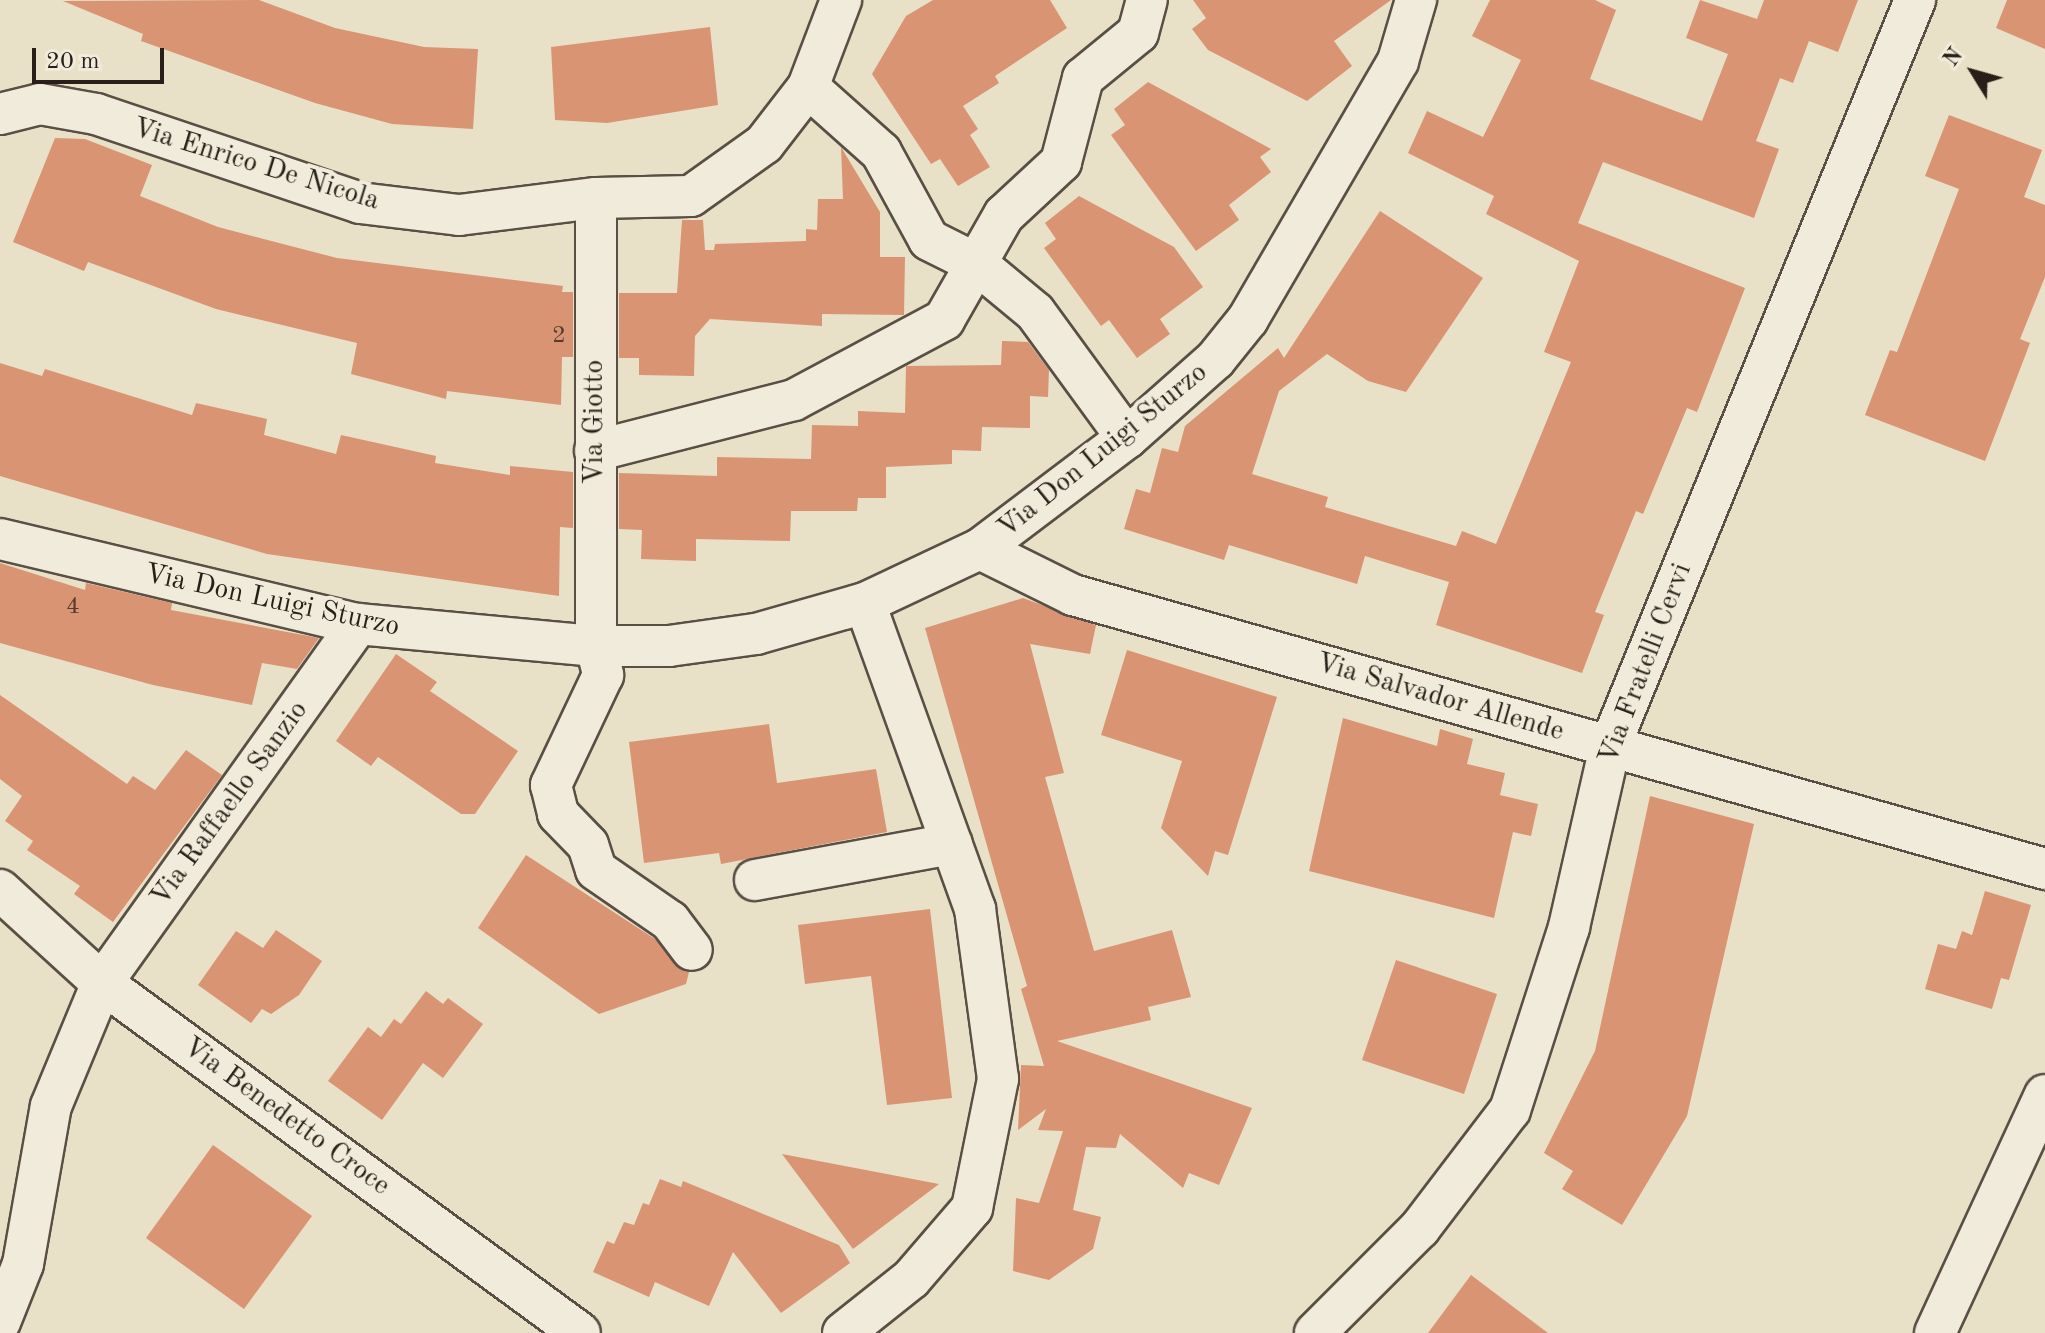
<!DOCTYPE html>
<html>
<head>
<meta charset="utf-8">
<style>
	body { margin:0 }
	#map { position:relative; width:2045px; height:1333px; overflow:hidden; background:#e8e0c7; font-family:"Old Standard TT",serif }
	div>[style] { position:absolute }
	.building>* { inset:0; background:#d99474 }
	.roads { filter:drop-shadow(2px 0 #594f44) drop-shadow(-2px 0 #594f44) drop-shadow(0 2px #594f44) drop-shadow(0 -2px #594f44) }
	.street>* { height:40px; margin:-20px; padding:0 20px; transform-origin:20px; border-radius:20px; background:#f0ebdb }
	span { translate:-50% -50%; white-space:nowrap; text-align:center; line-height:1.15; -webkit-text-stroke:8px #f0ebdb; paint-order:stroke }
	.number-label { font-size:24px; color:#553c2f }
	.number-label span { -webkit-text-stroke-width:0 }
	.street-label { font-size:28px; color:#291f18 }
	.north { position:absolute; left:1933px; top:32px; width:80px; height:80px; -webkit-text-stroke:6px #f0ebdb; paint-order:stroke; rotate:307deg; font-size:22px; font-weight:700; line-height:32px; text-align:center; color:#291f18 }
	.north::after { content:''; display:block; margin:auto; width:28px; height:36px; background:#291f18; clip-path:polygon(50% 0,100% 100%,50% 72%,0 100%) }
	.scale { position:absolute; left:32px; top:48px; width:132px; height:36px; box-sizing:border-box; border:4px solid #291f18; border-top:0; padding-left:10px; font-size:24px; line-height:28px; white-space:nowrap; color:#291f18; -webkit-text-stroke:6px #f0ebdb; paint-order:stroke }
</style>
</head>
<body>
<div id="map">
	<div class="building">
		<i style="clip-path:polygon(259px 0,335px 28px,424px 47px,478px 49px,473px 129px,392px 124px,315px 103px,141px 41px,143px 34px,63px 1px)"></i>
		<i style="clip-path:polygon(933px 0,1050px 0,1067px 28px,995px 76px,999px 83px,963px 106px,978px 129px,970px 135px,990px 167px,958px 186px,940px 159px,931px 164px,872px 74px,906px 16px)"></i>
		<i style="clip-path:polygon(1193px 0,1391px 0,1334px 41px,1352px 66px,1307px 101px,1208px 50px,1192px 29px,1206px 18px)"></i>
		<i style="clip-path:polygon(1490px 0,1595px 0,1616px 10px,1590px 79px,1702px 121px,1728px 54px,1686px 38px,1700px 0,1757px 19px,1764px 0,1858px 0,1838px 52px,1809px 41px,1793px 83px,1780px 78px,1756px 141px,1779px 149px,1754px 218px,1603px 162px,1578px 223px,1745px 288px,1697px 412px,1687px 408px,1643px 514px,1636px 511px,1595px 612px,1604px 615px,1582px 673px,1436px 625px,1449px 582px,1365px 556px,1357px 584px,1229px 545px,1224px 560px,1124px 529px,1136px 489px,1150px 493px,1162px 448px,1178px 452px,1185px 426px,1278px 348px,1284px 358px,1380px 211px,1483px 278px,1406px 392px,1368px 381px,1327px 354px,1279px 391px,1252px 474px,1328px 497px,1325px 507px,1456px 546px,1462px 531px,1496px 544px,1571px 362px,1544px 352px,1579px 261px,1486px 214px,1494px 196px,1408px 153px,1427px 111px,1483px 137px,1521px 60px,1472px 36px)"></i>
		<i style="clip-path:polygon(2007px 0,2045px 0,2045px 49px,1996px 28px)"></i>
		<i style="clip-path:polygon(710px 27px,718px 105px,607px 123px,555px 120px,551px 47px)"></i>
		<i style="clip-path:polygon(1148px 82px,1271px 149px,1260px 157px,1271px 172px,1229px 205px,1239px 220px,1196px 251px,1111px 135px,1125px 125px,1114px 109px)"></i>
		<i style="clip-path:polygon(1949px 115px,2042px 150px,2024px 197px,2045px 205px,2045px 277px,2020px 339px,2030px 343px,1985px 461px,1865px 415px,1890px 350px,1897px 352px,1959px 189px,1925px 176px)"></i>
		<i style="clip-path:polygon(55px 138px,85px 139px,152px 165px,140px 196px,218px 227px,337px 258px,563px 286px,562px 292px,573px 292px,573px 357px,562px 357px,561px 405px,447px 391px,446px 399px,351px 374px,357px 343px,216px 309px,88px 262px,84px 271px,13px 242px)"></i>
		<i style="clip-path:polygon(841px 147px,880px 212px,880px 257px,905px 257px,904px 315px,822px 314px,822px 326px,710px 319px,695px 336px,694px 376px,639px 375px,639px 358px,619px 358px,619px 293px,677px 293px,682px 220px,703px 220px,705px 250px,714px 250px,715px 244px,806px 241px,806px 229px,817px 230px,818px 199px,843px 199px)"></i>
		<i style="clip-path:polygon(1079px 196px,1174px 247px,1203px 287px,1160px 319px,1170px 334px,1137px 358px,1109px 320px,1101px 326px,1044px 248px,1056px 239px,1045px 223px)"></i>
		<i style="clip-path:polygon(1002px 341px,1028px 342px,1049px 370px,1048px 397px,1030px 396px,1030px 428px,982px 427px,981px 451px,952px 450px,952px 464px,886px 467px,886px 498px,858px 498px,857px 511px,791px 511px,790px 541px,696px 539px,696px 561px,641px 559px,642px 530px,619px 529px,619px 473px,717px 476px,717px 457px,811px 459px,812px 425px,858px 426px,858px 411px,905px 413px,906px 366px,1001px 365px)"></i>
		<i style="clip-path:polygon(0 363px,42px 376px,45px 369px,192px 415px,196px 403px,267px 419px,264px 435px,336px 454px,341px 435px,436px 456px,435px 463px,510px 475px,510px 466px,573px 472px,573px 528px,560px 527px,559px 596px,267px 554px,0 476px)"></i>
		<i style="clip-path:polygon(0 563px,85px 590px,86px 583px,172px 603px,171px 610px,319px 638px,297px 669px,262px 663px,252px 705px,153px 685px,0 643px)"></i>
		<i style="clip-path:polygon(1023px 598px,1096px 625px,1090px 654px,1030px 644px,1064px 773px,1045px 777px,1094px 951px,1172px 930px,1191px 997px,1148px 1007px,1151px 1020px,1057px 1041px,1252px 1108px,1219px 1185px,1189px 1173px,1183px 1188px,1120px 1134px,1116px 1148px,1086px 1147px,1073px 1210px,1101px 1217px,1093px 1249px,1049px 1280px,1013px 1271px,1016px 1198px,1039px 1203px,1063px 1131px,1038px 1130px,1046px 1109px,1018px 1130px,1021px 1065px,1044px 1066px,1021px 989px,1027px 986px,925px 628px)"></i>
		<i style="clip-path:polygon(1127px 650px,1277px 697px,1228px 855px,1215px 851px,1208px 876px,1161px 828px,1182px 761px,1101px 735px)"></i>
		<i style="clip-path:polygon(396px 654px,437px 682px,430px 691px,518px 751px,475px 814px,461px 814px,378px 757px,371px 766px,336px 741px)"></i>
		<i style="clip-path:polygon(0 695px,127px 784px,133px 776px,155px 790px,186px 750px,222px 775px,113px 922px,74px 894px,80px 886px,27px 850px,33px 841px,5px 821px,22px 796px,0 779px)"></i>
		<i style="clip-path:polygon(1343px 718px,1437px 746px,1440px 729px,1473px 739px,1467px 764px,1505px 773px,1500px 795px,1538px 804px,1531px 836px,1513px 832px,1494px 918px,1309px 871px)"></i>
		<i style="clip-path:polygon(769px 724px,777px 783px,876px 769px,887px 832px,721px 864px,719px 853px,644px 863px,629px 742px)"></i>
		<i style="clip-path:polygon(1650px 796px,1754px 824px,1687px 1116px,1622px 1225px,1562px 1189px,1573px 1171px,1544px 1153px,1595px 1051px)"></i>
		<i style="clip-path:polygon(526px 855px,655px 939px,689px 972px,686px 984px,599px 1014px,478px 928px)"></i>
		<i style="clip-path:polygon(1985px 891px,2031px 905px,2009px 980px,2001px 978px,1992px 1009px,1925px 989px,1938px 944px,1956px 949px,1962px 931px,1972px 935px)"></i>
		<i style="clip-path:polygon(930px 909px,952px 1098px,887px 1105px,871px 976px,805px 984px,798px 925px)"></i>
		<i style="clip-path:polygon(276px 930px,322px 961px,299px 995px,271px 1014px,262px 1009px,251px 1023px,198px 985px,236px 931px,263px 948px)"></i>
		<i style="clip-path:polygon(1396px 960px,1497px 994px,1464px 1094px,1362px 1060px)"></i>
		<i style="clip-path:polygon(426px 991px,443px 1004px,448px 998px,483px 1024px,443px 1078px,423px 1063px,382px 1120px,328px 1081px,368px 1027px,381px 1037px,394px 1019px,401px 1024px)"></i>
		<i style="clip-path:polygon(213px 1145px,312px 1216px,244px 1309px,146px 1238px)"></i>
		<i style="clip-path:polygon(782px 1154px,939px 1184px,853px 1249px)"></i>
		<i style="clip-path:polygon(660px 1179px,681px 1187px,683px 1181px,839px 1245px,850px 1263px,781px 1313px,733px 1252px,709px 1306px,655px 1282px,649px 1297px,593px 1272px,607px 1241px,614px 1244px,624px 1222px,634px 1225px,643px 1203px,649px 1205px)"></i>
		<i style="clip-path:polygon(1471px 1275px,1548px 1333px,1428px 1333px)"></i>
	</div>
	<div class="roads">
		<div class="street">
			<i style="left:808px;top:87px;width:98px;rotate:41.7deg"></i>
			<i style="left:881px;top:152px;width:100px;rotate:61.4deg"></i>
			<i style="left:929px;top:240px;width:54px;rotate:26.6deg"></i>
			<i style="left:977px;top:264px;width:75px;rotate:39.6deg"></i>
			<i style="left:1035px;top:312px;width:156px;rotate:53.9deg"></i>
			<i style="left:0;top:114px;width:41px;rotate:-14deg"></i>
			<i style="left:40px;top:104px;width:57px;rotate:10.1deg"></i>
			<i style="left:96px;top:114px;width:279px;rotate:18.6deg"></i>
			<i style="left:360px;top:203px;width:100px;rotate:6.9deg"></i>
			<i style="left:459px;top:215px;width:138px;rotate:-7.1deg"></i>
			<i style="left:596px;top:198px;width:95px;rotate:-1.2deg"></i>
			<i style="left:691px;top:196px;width:90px;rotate:-35.5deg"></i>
			<i style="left:764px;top:144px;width:72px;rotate:-52.3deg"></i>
			<i style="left:808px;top:87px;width:93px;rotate:-69.2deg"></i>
			<i style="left:596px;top:198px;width:448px;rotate:90deg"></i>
			<i style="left:596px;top:646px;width:30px;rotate:76deg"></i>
			<i style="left:603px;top:675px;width:122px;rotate:115.3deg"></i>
			<i style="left:551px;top:785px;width:30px;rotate:76deg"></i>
			<i style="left:558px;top:814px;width:43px;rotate:45.9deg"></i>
			<i style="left:588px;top:845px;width:26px;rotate:72deg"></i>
			<i style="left:596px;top:870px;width:90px;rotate:34.6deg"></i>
			<i style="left:670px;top:921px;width:36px;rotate:53deg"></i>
			<i style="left:595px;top:451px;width:205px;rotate:-14.4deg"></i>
			<i style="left:794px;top:400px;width:170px;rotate:-28.1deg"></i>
			<i style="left:944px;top:320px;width:121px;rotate:-60.3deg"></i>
			<i style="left:1004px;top:215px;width:78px;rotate:-42.9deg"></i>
			<i style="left:1061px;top:162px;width:87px;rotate:-75.3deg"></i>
			<i style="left:1083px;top:78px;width:71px;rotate:-39.3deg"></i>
			<i style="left:1138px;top:33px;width:34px;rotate:-75deg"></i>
			<i style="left:0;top:539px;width:368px;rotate:13.4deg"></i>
			<i style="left:358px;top:624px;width:239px;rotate:5.3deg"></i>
			<i style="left:596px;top:646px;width:73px"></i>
			<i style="left:669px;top:646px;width:88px;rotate:-7.9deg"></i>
			<i style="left:756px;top:634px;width:113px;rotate:-15.9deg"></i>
			<i style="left:865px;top:603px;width:127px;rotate:-25.2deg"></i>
			<i style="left:980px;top:549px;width:184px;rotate:-37.1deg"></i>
			<i style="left:1127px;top:438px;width:118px;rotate:-41.6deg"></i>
			<i style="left:1215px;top:360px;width:53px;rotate:-51.2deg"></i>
			<i style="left:1248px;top:319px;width:298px;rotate:-59.8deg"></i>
			<i style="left:1398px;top:61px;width:64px;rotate:-73.6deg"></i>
			<i style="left:980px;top:549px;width:104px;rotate:26.3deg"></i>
			<i style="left:1073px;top:595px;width:1010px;rotate:15.74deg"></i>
			<i style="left:755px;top:880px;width:200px;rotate:-10.4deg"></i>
			<i style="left:0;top:890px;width:138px;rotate:42.4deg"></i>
			<i style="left:102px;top:983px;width:592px;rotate:36.21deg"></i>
			<i style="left:0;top:1322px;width:62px;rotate:-68.4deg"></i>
			<i style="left:23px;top:1264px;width:160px;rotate:-80deg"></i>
			<i style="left:51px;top:1106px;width:133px;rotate:-67.5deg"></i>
			<i style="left:102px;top:983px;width:441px;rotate:-54.5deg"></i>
			<i style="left:843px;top:1333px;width:87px;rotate:-38.5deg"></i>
			<i style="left:911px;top:1279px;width:94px;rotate:-49.3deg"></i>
			<i style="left:972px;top:1208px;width:132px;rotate:-78.6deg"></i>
			<i style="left:998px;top:1079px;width:172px;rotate:-97.7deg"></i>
			<i style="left:975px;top:909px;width:325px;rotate:-109.8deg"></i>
			<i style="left:1315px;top:1333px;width:148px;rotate:-45deg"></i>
			<i style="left:1420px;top:1228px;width:148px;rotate:-52.7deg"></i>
			<i style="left:1510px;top:1110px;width:192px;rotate:-72.1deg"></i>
			<i style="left:1569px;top:927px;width:186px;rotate:-77.2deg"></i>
			<i style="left:1610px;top:746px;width:806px;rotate:-67.76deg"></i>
			<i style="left:1935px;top:1333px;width:262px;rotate:-65.2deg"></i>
		</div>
	</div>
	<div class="number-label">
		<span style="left:559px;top:337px">2</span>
		<span style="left:73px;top:608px">4</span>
	</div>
	<div class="street-label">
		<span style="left:256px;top:165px;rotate:17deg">Via Enrico De Nicola</span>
		<span style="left:595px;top:422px;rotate:-90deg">Via Giotto</span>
		<span style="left:1103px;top:451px;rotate:-39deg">Via Don Luigi Sturzo</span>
		<span style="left:272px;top:601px;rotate:12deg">Via Don Luigi Sturzo</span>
		<span style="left:1646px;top:664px;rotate:-69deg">Via Fratelli Cervi</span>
		<span style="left:1440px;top:698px;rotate:16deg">Via Salvador Allende</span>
		<span style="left:230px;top:804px;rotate:-54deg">Via Raffaello Sanzio</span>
		<span style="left:286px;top:1117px;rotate:36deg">Via Benedetto Croce</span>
	</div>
	<div class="north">N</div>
	<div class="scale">20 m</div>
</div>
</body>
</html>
